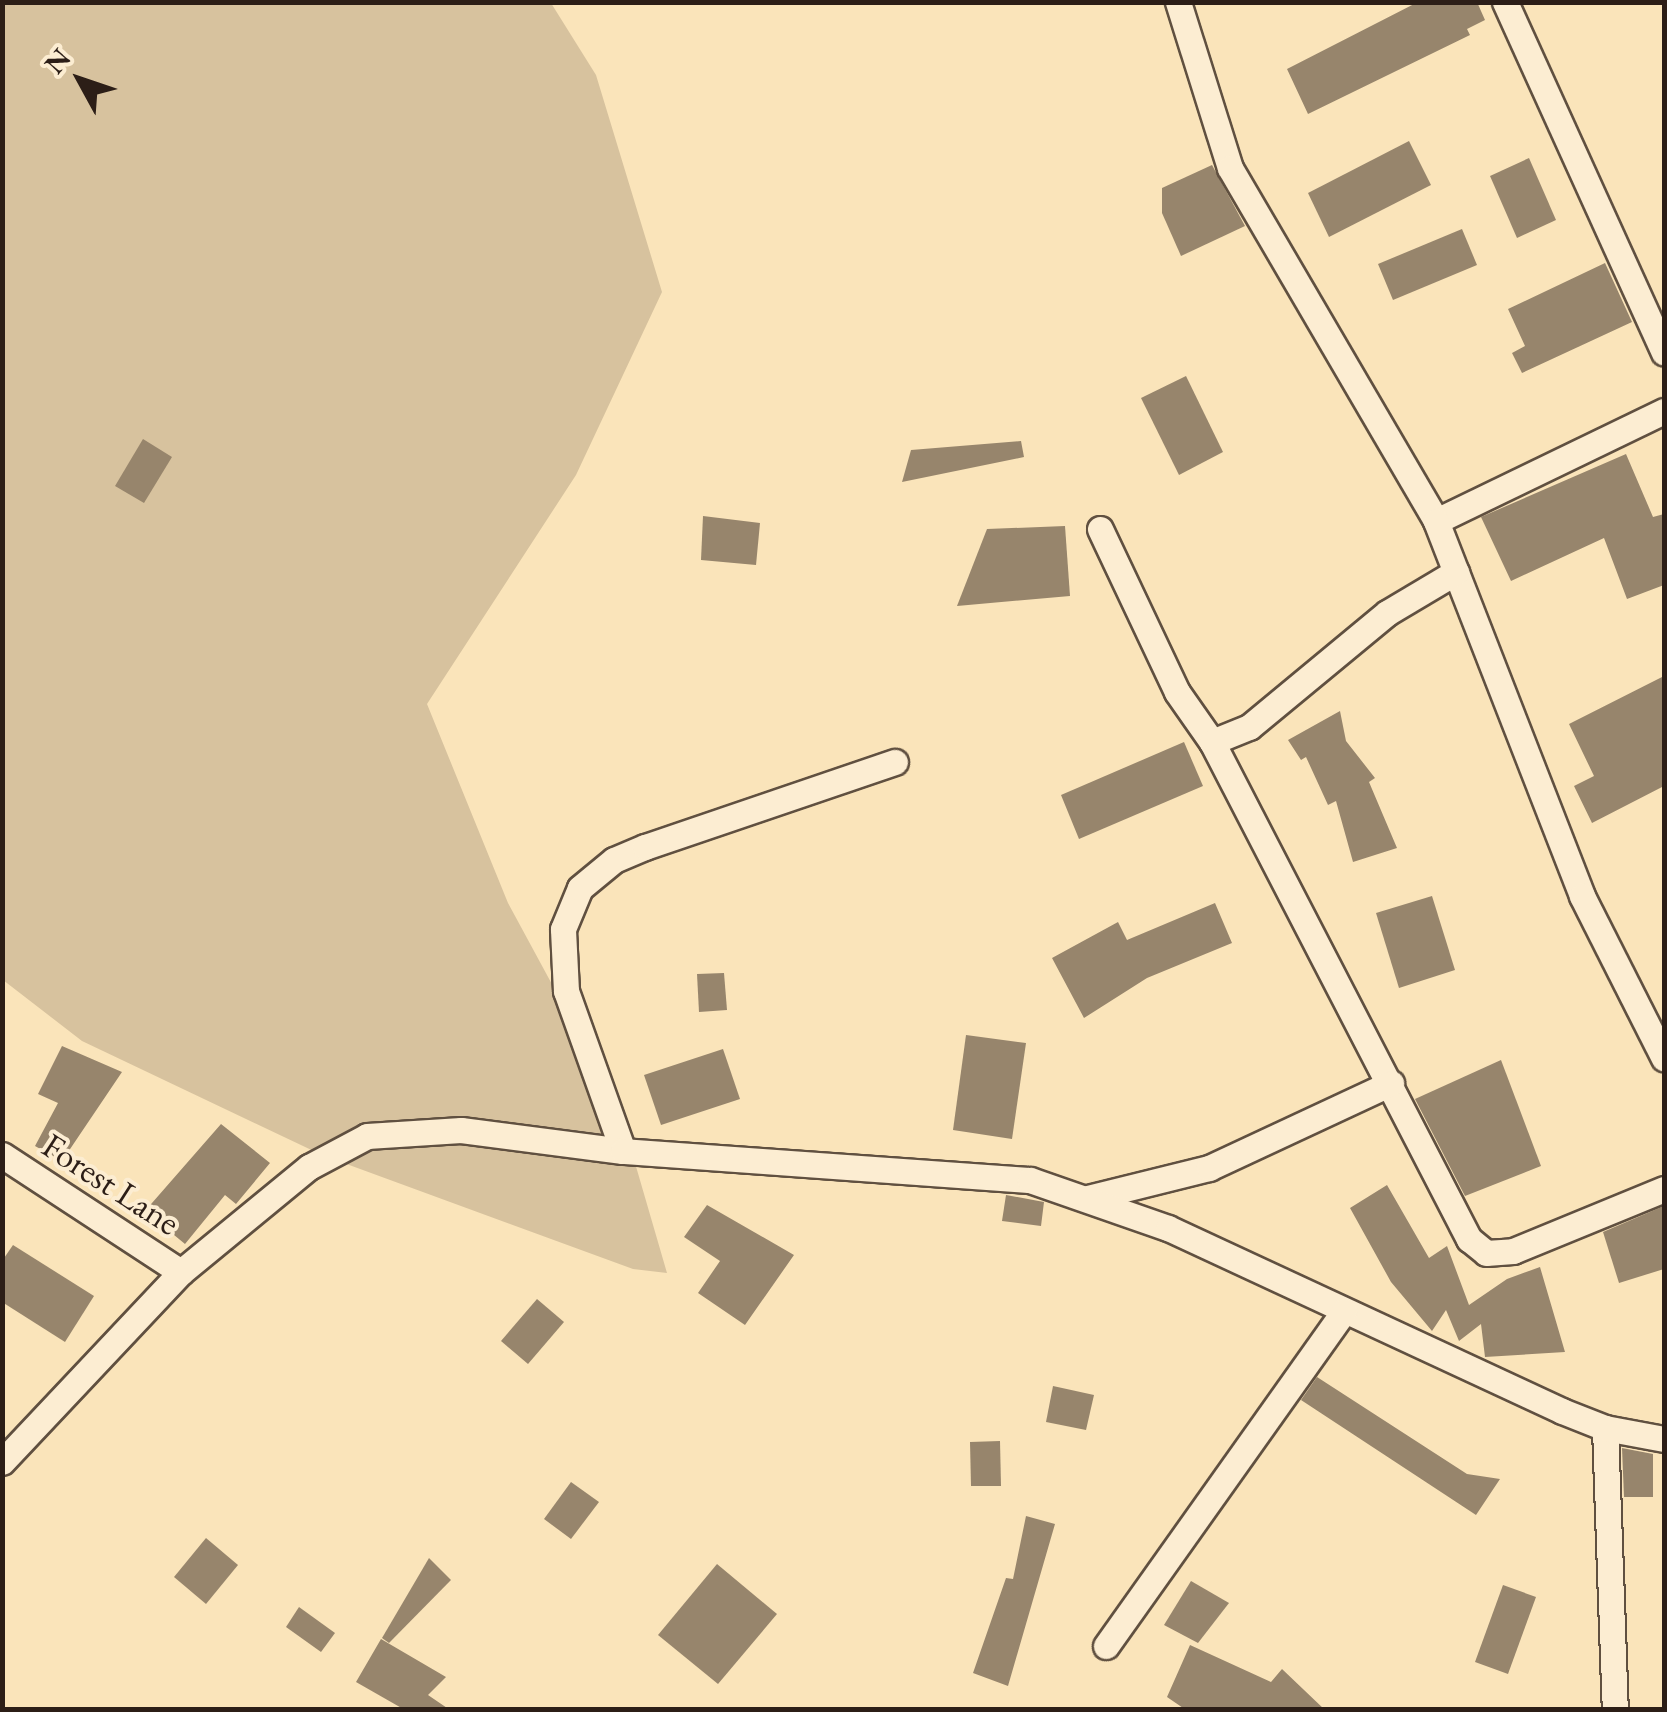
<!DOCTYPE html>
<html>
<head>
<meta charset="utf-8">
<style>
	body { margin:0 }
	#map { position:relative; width:1667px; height:1712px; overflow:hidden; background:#fae4ba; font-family:"EB Garamond",serif }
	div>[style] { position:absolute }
	.green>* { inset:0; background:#d7c29e }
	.building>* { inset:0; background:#97856c }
	.roads { filter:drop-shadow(2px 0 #605040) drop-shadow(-2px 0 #605040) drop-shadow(0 2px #605040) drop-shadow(0 -2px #605040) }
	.street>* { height:25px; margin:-12.5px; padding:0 12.5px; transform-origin:12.5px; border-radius:12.5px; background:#fcedd2 }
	span { translate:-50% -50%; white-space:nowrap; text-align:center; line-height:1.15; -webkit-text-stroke:8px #fcedd2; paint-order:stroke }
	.street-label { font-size:35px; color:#2c1e17 }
	.frame { position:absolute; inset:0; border:5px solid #2c1e17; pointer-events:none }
	.north { position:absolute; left:30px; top:30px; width:100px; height:100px; -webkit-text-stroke:8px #fcedd2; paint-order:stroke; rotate:310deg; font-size:28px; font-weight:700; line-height:40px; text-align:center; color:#2c1e17 }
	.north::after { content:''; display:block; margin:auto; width:35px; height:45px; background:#2c1e17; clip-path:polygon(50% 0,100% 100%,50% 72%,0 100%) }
</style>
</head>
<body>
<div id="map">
	<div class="green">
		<i style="clip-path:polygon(2px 3px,551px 3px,596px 75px,662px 292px,576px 475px,427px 704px,508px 903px,619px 1108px,667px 1273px,633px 1269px,322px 1155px,82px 1041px,3px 980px)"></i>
	</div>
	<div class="building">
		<i style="clip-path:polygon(1418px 2px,1477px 2px,1485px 20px,1467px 29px,1470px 35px,1308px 114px,1287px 69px)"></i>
		<i style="clip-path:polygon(1409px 141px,1431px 185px,1329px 237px,1308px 193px)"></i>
		<i style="clip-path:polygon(1529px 158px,1556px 220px,1517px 238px,1490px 176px)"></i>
		<i style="clip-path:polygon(1212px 165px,1245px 226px,1181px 256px,1162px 213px,1162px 188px)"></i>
		<i style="clip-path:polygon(1462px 229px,1477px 265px,1393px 300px,1378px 264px)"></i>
		<i style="clip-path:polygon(1605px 263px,1632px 322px,1522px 373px,1512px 353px,1525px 346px,1508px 309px)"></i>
		<i style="clip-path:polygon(1186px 376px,1223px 452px,1179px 475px,1141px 398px)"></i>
		<i style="clip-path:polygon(143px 439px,172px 457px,144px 503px,115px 486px)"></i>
		<i style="clip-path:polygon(1021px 441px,1024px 457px,902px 482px,911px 450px)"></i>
		<i style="clip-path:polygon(1626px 454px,1653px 517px,1664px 514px,1664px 585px,1627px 599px,1604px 538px,1511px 581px,1481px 517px)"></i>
		<i style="clip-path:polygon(703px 516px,760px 523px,756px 565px,701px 560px)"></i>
		<i style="clip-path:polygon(1065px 526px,1070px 596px,957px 606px,987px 529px)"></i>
		<i style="clip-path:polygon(1664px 676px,1664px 786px,1592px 823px,1574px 786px,1594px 776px,1569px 724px)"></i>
		<i style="clip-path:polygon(1340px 711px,1346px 741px,1375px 778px,1369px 782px,1397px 848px,1353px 862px,1336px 801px,1328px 805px,1306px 757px,1301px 760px,1288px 740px)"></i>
		<i style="clip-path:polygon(1184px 742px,1203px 786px,1079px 839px,1061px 795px)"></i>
		<i style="clip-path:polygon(1432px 896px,1455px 970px,1399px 988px,1376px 913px)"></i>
		<i style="clip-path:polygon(1215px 903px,1232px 943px,1147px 978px,1084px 1018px,1052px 958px,1118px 922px,1127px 940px)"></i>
		<i style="clip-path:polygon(724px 973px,727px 1010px,699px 1012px,697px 974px)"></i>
		<i style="clip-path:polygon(966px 1035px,1026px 1043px,1012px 1139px,953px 1130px)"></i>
		<i style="clip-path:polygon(62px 1046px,122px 1072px,62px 1161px,35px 1146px,58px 1103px,38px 1094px)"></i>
		<i style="clip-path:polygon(723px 1049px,740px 1099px,661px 1125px,644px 1075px)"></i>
		<i style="clip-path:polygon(1501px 1060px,1541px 1166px,1465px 1196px,1415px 1099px)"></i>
		<i style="clip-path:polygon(221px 1124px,270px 1163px,236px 1204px,225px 1195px,185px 1244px,145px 1211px)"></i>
		<i style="clip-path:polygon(1387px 1185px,1429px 1258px,1447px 1246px,1469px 1305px,1507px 1279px,1540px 1267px,1565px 1352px,1485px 1357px,1481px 1324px,1459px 1341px,1446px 1310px,1432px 1331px,1391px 1282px,1350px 1208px)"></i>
		<i style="clip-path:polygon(1006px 1195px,1044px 1202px,1041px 1226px,1002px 1221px)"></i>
		<i style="clip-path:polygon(707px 1205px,794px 1255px,745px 1325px,698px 1293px,720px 1261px,684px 1237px)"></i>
		<i style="clip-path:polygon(1664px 1206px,1664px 1269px,1619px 1283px,1603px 1232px)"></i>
		<i style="clip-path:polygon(13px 1245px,94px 1296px,65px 1342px,2px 1302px,2px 1261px)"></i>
		<i style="clip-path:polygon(537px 1299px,564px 1322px,528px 1364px,501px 1341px)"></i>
		<i style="clip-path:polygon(1317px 1377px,1467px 1474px,1500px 1479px,1476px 1515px,1301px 1400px)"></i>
		<i style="clip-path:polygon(1053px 1386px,1094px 1395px,1086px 1430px,1046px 1422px)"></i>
		<i style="clip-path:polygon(1000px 1441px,1001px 1486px,971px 1486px,970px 1442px)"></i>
		<i style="clip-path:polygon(1622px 1448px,1653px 1454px,1653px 1497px,1624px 1497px)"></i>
		<i style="clip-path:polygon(571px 1482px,599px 1502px,571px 1539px,544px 1519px)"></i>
		<i style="clip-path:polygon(1026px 1516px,1055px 1524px,1008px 1686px,973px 1673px,1006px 1578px,1013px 1579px)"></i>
		<i style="clip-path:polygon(206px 1538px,238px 1565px,206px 1604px,174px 1577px)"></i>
		<i style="clip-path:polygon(429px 1558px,451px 1580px,389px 1643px,382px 1638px)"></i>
		<i style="clip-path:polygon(717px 1564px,777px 1614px,718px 1684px,658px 1635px)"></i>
		<i style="clip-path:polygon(1191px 1581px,1229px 1603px,1198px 1643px,1164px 1625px)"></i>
		<i style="clip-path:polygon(1503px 1585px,1536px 1597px,1508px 1674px,1475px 1662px)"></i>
		<i style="clip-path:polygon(299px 1607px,335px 1633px,321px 1652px,286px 1627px)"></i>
		<i style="clip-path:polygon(381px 1639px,446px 1677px,428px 1695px,450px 1710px,405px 1710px,356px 1682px)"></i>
		<i style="clip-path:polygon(1190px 1645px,1271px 1682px,1282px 1669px,1325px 1710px,1186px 1710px,1167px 1697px)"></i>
	</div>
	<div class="roads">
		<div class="street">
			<i style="left:1178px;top:2px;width:174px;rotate:72.6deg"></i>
			<i style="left:1230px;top:168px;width:409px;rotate:59.7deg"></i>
			<i style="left:1505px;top:2px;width:385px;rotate:65.6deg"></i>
			<i style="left:1664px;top:411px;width:253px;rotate:154.2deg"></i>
			<i style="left:1436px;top:521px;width:402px;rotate:68.7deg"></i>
			<i style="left:1582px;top:896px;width:182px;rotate:63.2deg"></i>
			<i style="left:1100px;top:529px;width:180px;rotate:64.7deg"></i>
			<i style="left:1177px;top:692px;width:61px;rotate:55deg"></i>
			<i style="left:1456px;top:572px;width:80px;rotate:149.3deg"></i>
			<i style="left:1387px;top:613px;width:179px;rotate:140.4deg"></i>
			<i style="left:1249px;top:727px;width:40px;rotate:158deg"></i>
			<i style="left:1212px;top:742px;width:560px;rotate:62.66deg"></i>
			<i style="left:1469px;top:1239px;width:22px;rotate:39deg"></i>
			<i style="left:1486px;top:1253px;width:27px;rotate:-4deg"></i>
			<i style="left:1513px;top:1251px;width:163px;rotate:-22.3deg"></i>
			<i style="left:623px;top:1151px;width:170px;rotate:-109.6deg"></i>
			<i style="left:566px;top:991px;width:62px;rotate:-92.8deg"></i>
			<i style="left:563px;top:929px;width:44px;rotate:-67.5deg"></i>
			<i style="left:580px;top:888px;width:44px;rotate:-39.5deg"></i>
			<i style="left:614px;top:860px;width:34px;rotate:-23deg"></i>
			<i style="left:645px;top:847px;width:264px;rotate:-18.8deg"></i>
			<i style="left:2px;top:1155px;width:214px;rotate:33.2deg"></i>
			<i style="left:1088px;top:1198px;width:125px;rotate:-13.9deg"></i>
			<i style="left:1209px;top:1168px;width:201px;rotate:-25deg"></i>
			<i style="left:1605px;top:1428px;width:282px;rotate:88deg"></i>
			<i style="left:2px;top:1462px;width:261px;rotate:-46.7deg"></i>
			<i style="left:181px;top:1272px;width:166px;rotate:-39.4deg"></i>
			<i style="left:309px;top:1167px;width:66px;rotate:-28.1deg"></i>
			<i style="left:367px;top:1136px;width:94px;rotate:-3.7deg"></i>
			<i style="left:461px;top:1130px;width:163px;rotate:7.4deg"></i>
			<i style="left:623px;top:1151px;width:408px;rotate:4.1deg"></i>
			<i style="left:1030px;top:1180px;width:146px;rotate:19.2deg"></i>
			<i style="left:1168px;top:1228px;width:434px;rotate:24.9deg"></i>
			<i style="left:1562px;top:1411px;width:46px;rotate:21.6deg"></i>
			<i style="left:1605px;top:1428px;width:60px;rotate:10.6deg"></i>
			<i style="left:1106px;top:1646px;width:411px;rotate:-54.6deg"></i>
		</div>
	</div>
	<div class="street-label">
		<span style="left:111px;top:1184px;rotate:33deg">Forest Lane</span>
	</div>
	<div class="frame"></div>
	<div class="north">N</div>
</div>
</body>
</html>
